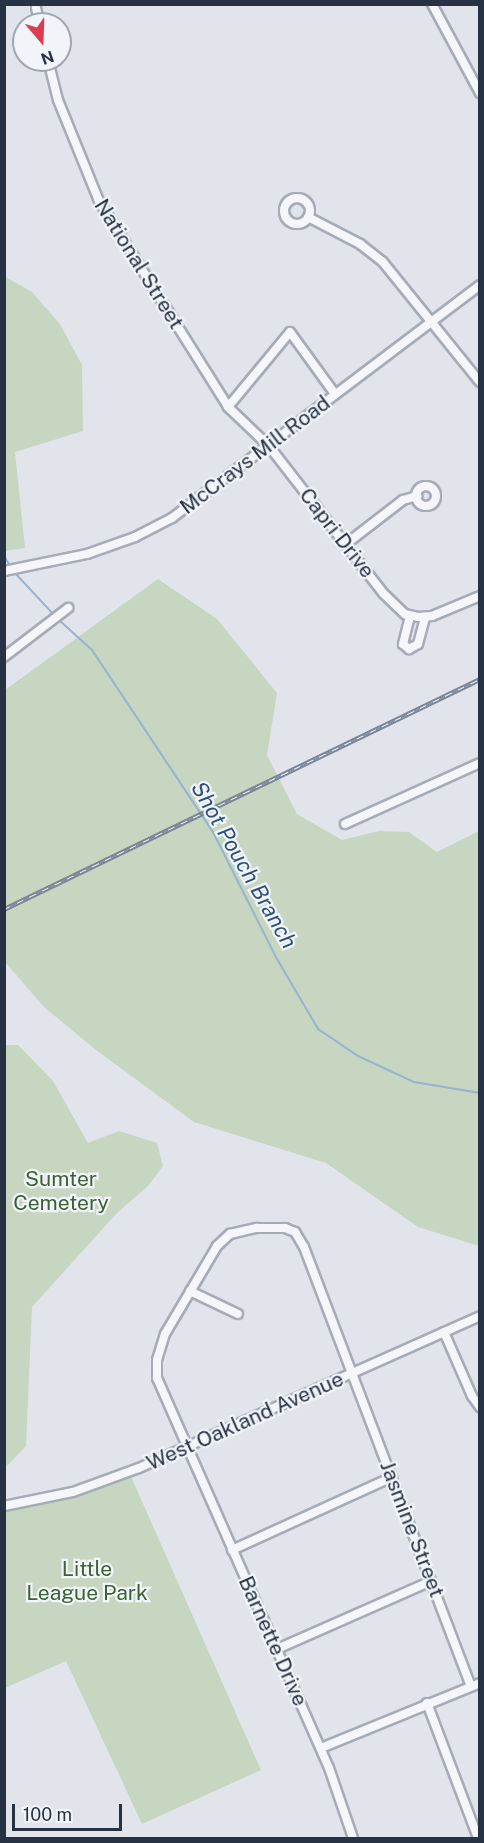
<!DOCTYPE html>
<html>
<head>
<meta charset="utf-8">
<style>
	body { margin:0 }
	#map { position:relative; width:484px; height:1843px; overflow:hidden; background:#e1e5eb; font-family:"Public Sans",sans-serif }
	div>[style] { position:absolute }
	.green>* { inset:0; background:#c6d6c1 }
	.stream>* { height:2px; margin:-1px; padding:0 1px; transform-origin:1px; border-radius:1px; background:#99b2cf }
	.roads { filter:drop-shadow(2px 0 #a6acb6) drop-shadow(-2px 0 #a6acb6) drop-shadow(0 2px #a6acb6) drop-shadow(0 -2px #a6acb6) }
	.minor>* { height:8px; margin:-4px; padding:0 4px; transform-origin:4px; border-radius:4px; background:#f4f6f9 }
	.minor>.ring { margin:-4px; padding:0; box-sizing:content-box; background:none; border:8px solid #f4f6f9; border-radius:50% }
	.rail>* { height:4.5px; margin-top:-2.25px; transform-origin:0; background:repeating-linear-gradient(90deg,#f1f4f8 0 7px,#798497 0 14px); box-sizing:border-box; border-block:2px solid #798497 }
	span { translate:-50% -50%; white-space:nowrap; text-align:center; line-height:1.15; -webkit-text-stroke:4.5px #f1f4f8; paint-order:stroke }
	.street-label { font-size:21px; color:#283245 }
	.park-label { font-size:21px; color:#3b6233 }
	.water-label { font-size:22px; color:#2d507d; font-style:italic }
	.frame { position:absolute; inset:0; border:6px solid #283245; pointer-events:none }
	.north { position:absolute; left:12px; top:12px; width:60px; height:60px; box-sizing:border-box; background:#f1f4f8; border:2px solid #a1a6b0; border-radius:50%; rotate:161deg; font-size:16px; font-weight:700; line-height:24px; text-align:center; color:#283245 }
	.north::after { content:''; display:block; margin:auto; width:21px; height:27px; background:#dc3b50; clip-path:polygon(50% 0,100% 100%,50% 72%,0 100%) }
	.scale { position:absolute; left:12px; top:1804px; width:110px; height:27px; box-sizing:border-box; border:3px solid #283245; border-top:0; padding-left:8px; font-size:18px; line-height:21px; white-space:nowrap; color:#283245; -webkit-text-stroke:4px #f1f4f8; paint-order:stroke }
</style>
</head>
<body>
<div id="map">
	<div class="green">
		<i style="clip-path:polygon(4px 276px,32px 292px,60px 324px,82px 365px,83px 431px,15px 452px,25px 548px,5px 551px)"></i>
		<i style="clip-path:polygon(158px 579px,217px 619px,277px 693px,267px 755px,297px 814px,342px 840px,379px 831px,409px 832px,437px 852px,479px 831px,479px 1246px,418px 1227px,326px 1163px,194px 1122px,96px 1050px,44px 1007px,5px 962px,5px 690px)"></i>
		<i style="clip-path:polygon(5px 1045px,18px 1045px,53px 1081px,88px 1143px,119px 1131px,157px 1143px,163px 1166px,148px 1186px,117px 1213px,32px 1307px,26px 1446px,5px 1468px)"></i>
		<i style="clip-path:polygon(129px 1472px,261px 1770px,142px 1824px,66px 1661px,5px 1688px,5px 1506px)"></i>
	</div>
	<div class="stream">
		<i style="left:4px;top:556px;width:13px;rotate:58deg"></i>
		<i style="left:14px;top:572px;width:60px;rotate:47deg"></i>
		<i style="left:59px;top:620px;width:45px;rotate:42.3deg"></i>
		<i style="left:92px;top:650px;width:219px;rotate:56.4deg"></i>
		<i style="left:213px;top:832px;width:142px;rotate:63.3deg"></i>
		<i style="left:277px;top:959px;width:81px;rotate:59.6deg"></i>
		<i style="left:318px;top:1029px;width:48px;rotate:34deg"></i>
		<i style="left:358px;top:1056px;width:62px;rotate:24.9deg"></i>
		<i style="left:414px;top:1082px;width:67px;rotate:9.5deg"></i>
	</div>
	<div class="roads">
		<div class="minor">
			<i style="left:432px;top:4px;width:101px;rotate:61.7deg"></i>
			<i style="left:36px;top:8px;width:16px;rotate:76deg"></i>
			<i style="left:48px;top:60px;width:41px;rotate:76deg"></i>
			<i style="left:58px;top:100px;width:109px;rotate:67.9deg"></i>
			<i style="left:99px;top:201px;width:243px;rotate:57.9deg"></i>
			<i style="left:228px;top:407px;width:57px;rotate:43.6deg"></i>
			<i style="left:269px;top:446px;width:187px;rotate:52.2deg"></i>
			<i style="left:384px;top:594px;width:29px;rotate:44deg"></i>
			<i style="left:405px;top:614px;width:13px;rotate:13deg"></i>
			<i style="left:418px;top:617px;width:14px;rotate:-4deg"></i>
			<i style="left:432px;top:616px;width:52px;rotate:-22.6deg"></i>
			<i class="ring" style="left:284px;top:198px;width:18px;height:18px"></i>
			<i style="left:308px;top:217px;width:59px;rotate:27.4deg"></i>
			<i style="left:360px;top:244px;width:29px;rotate:38deg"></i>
			<i style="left:383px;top:262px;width:154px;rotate:51.1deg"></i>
			<i style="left:228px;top:407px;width:97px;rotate:-50.4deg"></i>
			<i style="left:290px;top:332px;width:77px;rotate:54deg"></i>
			<i class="ring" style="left:416px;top:486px;width:12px;height:12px"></i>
			<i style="left:346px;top:544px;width:72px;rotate:-37.7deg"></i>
			<i style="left:403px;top:500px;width:15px;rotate:-16deg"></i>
			<i style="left:4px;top:571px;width:85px;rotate:-11.6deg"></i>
			<i style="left:87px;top:554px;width:51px;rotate:-19.5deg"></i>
			<i style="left:135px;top:537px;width:42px;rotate:-27.2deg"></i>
			<i style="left:172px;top:518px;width:386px;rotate:-37.1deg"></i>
			<i style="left:410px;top:616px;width:29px;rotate:104deg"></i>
			<i style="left:403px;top:644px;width:8px;rotate:40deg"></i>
			<i style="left:409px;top:649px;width:10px;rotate:-29deg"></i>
			<i style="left:418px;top:644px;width:28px;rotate:-75deg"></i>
			<i style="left:4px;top:657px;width:81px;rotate:-37.4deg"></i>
			<i style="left:345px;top:824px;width:148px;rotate:-24.3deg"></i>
			<i style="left:190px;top:1291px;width:53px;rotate:25.6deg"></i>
			<i style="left:444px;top:1332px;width:70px;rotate:66.4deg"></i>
			<i style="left:472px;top:1396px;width:14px;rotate:54deg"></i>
			<i style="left:4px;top:1506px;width:70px;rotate:-11.5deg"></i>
			<i style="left:73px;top:1492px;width:70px;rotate:-20deg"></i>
			<i style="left:139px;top:1468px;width:373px;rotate:-24deg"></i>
			<i style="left:232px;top:1550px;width:176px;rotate:-24.5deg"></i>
			<i style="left:277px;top:1649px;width:168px;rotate:-23.8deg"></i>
			<i style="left:427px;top:1703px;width:144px;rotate:69.3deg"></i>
			<i style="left:321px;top:1748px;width:172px;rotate:-22.2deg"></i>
			<i style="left:353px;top:1838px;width:74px;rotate:-108.9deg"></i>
			<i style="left:329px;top:1768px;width:426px;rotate:-113.8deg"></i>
			<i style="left:157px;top:1378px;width:18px;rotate:-90deg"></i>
			<i style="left:157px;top:1360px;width:27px;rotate:-73deg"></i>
			<i style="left:165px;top:1334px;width:102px;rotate:-59.4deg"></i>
			<i style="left:217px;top:1246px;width:18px;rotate:-43deg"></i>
			<i style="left:230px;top:1234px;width:28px;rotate:-13deg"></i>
			<i style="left:257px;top:1228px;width:28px"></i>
			<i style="left:285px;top:1228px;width:11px;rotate:22deg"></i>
			<i style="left:295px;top:1232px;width:17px;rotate:59deg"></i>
			<i style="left:304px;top:1247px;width:470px;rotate:69.2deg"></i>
		</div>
	</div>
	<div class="rail">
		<i style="left:4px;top:909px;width:529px;rotate:-25.79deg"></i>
	</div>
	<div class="street-label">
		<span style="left:139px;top:264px;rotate:58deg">National Street</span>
		<span style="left:255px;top:455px;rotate:-37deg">McCrays Mill Road</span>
		<span style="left:337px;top:533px;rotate:52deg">Capri Drive</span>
		<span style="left:245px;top:1421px;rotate:-24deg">West Oakland Avenue</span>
		<span style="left:412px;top:1529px;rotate:69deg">Jasmine Street</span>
		<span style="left:273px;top:1641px;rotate:66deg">Barnette Drive</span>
	</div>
	<div class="park-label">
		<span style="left:61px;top:1191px">Sumter<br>Cemetery</span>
		<span style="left:87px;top:1581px">Little<br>League Park</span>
	</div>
	<div class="water-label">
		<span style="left:244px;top:865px;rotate:60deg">Shot Pouch Branch</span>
	</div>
	<div class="frame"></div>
	<div class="north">N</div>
	<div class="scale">100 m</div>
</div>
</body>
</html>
